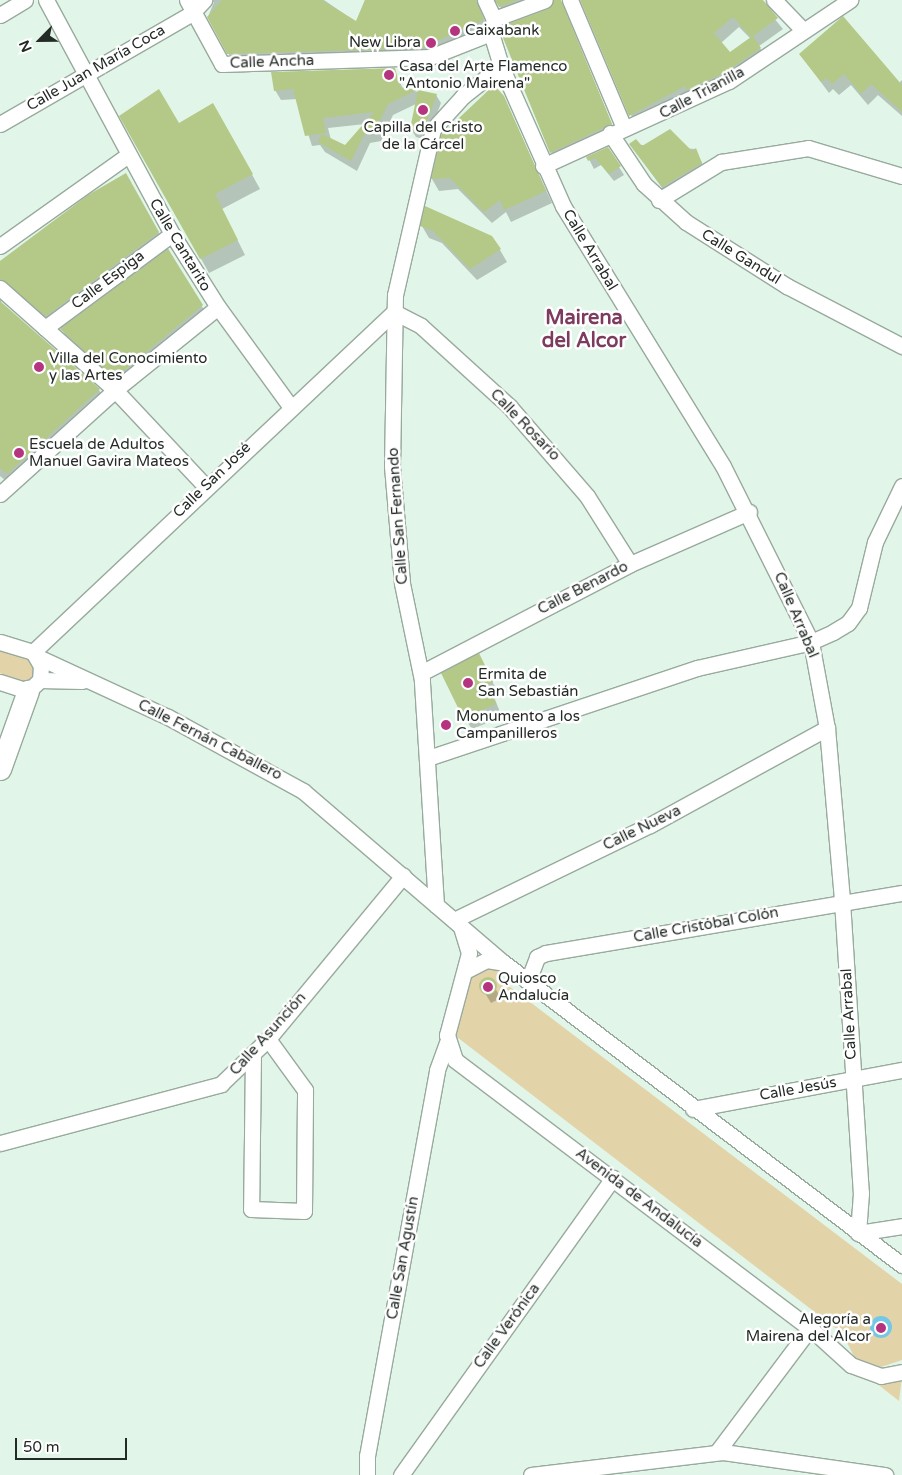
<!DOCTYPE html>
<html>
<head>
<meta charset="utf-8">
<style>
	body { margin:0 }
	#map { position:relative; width:902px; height:1475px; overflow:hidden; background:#e1f5e8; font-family:"Varela Round",sans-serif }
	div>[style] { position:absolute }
	.green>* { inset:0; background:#e3d3a9 }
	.water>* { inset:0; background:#74c8e5 }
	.round { border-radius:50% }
	.shadow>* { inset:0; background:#0003 }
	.building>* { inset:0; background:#b4c987 }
	.roads { filter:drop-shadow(1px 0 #98aa9e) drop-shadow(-1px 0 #98aa9e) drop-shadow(0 1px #98aa9e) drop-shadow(0 -1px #98aa9e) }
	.street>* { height:15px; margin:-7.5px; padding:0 7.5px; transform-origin:7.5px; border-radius:7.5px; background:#fff }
	.secondary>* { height:21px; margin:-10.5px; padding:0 10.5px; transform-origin:10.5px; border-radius:10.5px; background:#fff }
	.dots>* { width:14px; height:14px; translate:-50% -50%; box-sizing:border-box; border:2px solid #fff; border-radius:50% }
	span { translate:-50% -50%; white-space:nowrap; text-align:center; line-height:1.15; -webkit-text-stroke:5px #fff; paint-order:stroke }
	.poi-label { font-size:15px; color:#242b26 }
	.left { translate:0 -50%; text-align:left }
	.right { translate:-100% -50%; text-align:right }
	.street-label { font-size:15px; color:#242b26 }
	.district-label { font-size:20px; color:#7d3b5e; font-weight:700 }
	.north { position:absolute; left:15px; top:15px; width:50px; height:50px; -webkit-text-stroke:4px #fff; paint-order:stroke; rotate:247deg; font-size:14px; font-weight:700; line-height:20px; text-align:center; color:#242b26 }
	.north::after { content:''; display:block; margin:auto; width:18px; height:22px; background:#242b26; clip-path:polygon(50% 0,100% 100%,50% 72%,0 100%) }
	.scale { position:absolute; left:15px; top:1438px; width:112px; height:22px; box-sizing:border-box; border:2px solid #242b26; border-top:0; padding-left:6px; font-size:15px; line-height:18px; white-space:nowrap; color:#242b26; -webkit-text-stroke:4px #fff; paint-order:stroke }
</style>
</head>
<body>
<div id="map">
	<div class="green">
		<i style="clip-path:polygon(0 647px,28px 655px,34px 665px,32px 678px,22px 684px,0 673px)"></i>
		<i style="clip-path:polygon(482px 966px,500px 969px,501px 980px,902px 1284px,902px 1360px,881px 1367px,855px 1358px,842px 1333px,453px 1034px,468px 981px)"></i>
		<i style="clip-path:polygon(902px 1377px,899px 1401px,871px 1379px)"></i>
	</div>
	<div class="water">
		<i class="round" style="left:870px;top:1316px;width:22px;height:22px"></i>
	</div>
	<div class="shadow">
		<i style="clip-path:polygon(200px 0,324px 0,356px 22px,365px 0,554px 0,506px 17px,498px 3px,487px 2px,481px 11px,489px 31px,428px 58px,235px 65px,208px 17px,214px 2px,203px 5px)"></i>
		<i style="clip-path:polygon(evenodd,581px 0,759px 0,783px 29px,759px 46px,766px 59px,636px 126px,581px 0,739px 27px,751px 39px,730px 53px,721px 43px,739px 27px)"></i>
		<i style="clip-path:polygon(567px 17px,616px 134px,556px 161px,551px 152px)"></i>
		<i style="clip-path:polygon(800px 54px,899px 83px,902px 80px,902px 116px,878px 95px,868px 105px,851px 85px,839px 95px,833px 89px,829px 93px)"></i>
		<i style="clip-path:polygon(evenodd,394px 69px,403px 89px,436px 95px,441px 103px,427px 140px,416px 137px,411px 129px,416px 104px,393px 115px,381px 141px,370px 143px,357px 171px,325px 152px,320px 145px,312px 146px,297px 99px,281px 100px,275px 90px,394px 69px,365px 124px,346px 147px,331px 140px,328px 128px,365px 124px)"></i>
		<i style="clip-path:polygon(503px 96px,552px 203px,511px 222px,506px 212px,492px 223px,458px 189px,439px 191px,432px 179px,442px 135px)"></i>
		<i style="clip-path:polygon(213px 104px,260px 189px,222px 209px,245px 255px,209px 273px,121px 116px,179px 125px)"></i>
		<i style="clip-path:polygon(630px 144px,695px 149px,707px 173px,668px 196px)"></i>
		<i style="clip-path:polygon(607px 148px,624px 175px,614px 181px,601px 165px,594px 169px,588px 157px)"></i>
		<i style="clip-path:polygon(125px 175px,211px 322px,125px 394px,71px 345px,61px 328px,56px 332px,6px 295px,0 303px,99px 390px,109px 407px,17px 490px,0 476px,0 263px)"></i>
		<i style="clip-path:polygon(422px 226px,500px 250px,507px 262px,477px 280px,442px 243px,429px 238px)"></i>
		<i style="clip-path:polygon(479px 655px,499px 695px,494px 697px,502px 717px,472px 729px,464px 717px)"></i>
		<i style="clip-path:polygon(489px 978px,501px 998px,491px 1003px,480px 985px)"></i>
	</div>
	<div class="building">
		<i style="clip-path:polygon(222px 0,322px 0,356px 21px,365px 0,476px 0,484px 20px,422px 48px,227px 54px,207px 17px)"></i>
		<i style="clip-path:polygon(495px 0,518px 0,499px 7px)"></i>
		<i style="clip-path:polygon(554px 0,561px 0,612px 124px,550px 153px,501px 33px,502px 26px,548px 9px)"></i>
		<i style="clip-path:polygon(evenodd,580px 0,763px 0,778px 18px,753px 36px,761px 48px,724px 73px,687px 90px,685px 86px,629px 116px,580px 0,733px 17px,751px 37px,730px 52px,714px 33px,733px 17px)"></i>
		<i style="clip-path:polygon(843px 16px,902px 85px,902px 112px,871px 84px,861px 94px,844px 74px,832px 84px,826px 78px,821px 82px,799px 54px)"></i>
		<i style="clip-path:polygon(395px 68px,400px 87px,417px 90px,388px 104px,375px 131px,365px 133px,351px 161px,318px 142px,322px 134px,345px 145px,374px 112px,323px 118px,326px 133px,305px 136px,293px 89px,274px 91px,271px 72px)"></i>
		<i style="clip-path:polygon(494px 85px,504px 96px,546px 191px,504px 210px,500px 200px,484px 212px,450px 178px,431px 179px,441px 135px)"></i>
		<i style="clip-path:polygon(159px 89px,179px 123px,213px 103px,253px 174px,215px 194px,238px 240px,200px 259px,119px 116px)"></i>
		<i style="clip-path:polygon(418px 90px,437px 94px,423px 132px,410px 129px)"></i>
		<i style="clip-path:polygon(670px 129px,692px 151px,696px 148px,702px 163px,662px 187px,629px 144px,636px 139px,642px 146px)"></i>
		<i style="clip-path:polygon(608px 147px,621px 166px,609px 174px,595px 158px,588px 161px,586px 157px)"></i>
		<i style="clip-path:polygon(126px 173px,159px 232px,46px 316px,0 279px,0 261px,88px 195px)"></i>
		<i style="clip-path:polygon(425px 206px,492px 236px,501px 249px,470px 269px,433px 231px,420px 226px)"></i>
		<i style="clip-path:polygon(168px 249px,203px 305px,115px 378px,60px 329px)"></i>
		<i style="clip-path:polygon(0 301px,100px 389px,7px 474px,0 468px)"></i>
		<i style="clip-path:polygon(479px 653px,493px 682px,488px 684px,496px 704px,463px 718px,441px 673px)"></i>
		<i class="round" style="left:479px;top:977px;width:18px;height:18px"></i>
	</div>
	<div class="roads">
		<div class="street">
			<i style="left:46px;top:0;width:266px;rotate:61.7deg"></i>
			<i style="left:172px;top:234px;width:86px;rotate:57.8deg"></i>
			<i style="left:218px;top:307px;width:122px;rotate:54deg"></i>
			<i style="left:187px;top:0;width:73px;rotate:61.3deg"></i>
			<i style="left:222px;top:64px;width:208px;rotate:-1.9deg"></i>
			<i style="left:430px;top:57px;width:66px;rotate:-21.5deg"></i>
			<i style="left:485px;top:0;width:21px;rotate:65deg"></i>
			<i style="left:570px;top:0;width:139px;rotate:67.1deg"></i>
			<i style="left:774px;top:0;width:42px;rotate:46deg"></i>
			<i style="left:0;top:15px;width:29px;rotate:-31deg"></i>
			<i style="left:494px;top:19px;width:14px;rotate:102deg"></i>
			<i style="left:491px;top:33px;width:34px;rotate:73deg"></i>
			<i style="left:501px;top:66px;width:153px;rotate:66.1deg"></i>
			<i style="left:563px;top:206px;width:305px;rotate:58.4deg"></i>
			<i style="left:723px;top:466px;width:197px;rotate:63.4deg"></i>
			<i style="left:811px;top:642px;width:87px;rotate:79.5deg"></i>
			<i style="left:827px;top:728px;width:174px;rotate:85deg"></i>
			<i style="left:842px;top:901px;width:293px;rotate:86.3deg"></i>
			<i style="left:861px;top:1193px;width:40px;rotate:94.3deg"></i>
			<i style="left:858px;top:1233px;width:45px;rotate:-9deg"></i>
			<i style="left:494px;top:19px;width:54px;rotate:-20.4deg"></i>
			<i style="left:0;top:124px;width:222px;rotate:-30deg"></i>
			<i style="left:192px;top:13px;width:18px;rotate:-47deg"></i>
			<i style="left:610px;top:133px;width:61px;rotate:56.3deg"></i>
			<i style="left:644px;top:184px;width:57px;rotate:42.1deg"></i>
			<i style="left:686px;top:222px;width:120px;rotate:32.4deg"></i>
			<i style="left:787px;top:286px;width:130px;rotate:27.6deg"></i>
			<i style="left:543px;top:166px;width:205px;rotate:-24.6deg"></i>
			<i style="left:729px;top:81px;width:146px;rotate:-33.8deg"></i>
			<i style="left:659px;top:200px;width:73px;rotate:-31.5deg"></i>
			<i style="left:721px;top:162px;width:88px;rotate:-9.1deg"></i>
			<i style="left:808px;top:148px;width:98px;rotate:16.6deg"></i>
			<i style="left:0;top:246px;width:157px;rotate:-35.4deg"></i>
			<i style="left:0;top:288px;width:154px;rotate:41.6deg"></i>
			<i style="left:115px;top:390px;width:133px;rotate:46.8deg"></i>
			<i style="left:45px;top:328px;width:158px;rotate:-36.5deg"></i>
			<i style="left:0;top:494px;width:155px;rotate:-42.1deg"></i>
			<i style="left:115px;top:390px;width:132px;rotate:-38.9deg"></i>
			<i style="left:0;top:642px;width:34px;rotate:17deg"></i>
			<i style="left:33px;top:652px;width:16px;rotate:60deg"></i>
			<i style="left:41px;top:666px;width:14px;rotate:94deg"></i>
			<i style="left:40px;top:680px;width:16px;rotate:137deg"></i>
			<i style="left:28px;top:691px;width:29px;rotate:-162deg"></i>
			<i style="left:33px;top:652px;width:496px;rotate:-43.3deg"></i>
			<i style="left:394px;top:312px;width:30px;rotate:27deg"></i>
			<i style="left:421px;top:326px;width:119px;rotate:42.3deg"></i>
			<i style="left:509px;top:406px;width:119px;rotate:49.1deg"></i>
			<i style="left:587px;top:496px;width:80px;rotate:57.7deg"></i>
			<i style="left:38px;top:657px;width:143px;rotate:24.8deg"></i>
			<i style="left:168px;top:717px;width:154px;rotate:28.7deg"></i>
			<i style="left:303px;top:791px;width:265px;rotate:40.6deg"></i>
			<i style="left:504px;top:963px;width:500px;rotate:37.2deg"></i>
			<i style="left:421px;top:673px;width:236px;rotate:-27.5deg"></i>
			<i style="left:630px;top:564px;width:130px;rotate:-23.6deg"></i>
			<i style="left:40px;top:680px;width:42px;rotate:1.4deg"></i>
			<i style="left:428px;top:758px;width:284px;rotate:-18.5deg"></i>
			<i style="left:697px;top:668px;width:117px;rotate:-12.8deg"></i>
			<i style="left:811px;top:642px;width:24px;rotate:-24deg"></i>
			<i style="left:833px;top:632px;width:17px;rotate:-31deg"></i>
			<i style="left:848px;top:623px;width:19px;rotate:-54deg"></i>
			<i style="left:859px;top:608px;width:68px;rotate:-76.4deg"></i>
			<i style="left:875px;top:542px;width:62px;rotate:-64.3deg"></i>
			<i style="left:436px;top:905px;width:225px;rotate:-93.6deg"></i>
			<i style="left:422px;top:680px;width:99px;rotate:-101.7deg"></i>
			<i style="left:402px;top:583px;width:117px;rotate:-94.9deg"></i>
			<i style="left:392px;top:466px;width:171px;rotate:-89deg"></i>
			<i style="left:395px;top:295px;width:170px;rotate:-77.1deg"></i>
			<i style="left:433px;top:129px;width:45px;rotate:-47.7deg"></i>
			<i style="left:463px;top:96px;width:48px;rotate:-38.3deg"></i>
			<i style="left:454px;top:920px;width:218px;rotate:-25.9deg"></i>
			<i style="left:650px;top:825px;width:202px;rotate:-28.7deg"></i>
			<i style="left:461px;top:927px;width:27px;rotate:73deg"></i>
			<i style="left:469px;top:953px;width:85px;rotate:105deg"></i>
			<i style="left:447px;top:1035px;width:26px;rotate:72deg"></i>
			<i style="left:455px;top:1060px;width:445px;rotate:37.1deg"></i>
			<i style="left:810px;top:1328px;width:55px;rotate:42.1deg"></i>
			<i style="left:851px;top:1365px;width:32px;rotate:20deg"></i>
			<i style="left:881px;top:1376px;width:21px;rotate:-11deg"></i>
			<i style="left:465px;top:971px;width:25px;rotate:-27deg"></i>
			<i style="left:487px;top:960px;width:17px;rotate:10deg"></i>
			<i style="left:528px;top:981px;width:26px;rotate:-69deg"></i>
			<i style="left:537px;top:957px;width:10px;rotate:-24deg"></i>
			<i style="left:546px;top:953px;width:361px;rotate:-9.6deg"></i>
			<i style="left:253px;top:1054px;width:155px;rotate:90.7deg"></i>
			<i style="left:251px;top:1209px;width:53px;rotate:2.2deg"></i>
			<i style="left:304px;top:1211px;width:121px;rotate:-89.5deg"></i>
			<i style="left:305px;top:1090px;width:63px;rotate:-126deg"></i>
			<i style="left:693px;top:1109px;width:213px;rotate:-10.6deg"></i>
			<i style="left:0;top:1143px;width:229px;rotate:-14.9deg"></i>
			<i style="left:221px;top:1084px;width:65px;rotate:-43.8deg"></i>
			<i style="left:268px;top:1039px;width:212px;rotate:-50.4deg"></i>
			<i style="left:717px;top:1452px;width:155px;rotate:-53.1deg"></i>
			<i style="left:367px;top:1475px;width:19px;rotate:-90deg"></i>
			<i style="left:367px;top:1456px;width:392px;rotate:-79.7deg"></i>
			<i style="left:437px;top:1070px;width:30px;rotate:-70deg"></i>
			<i style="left:401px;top:1475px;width:365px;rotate:-54.5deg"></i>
			<i style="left:531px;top:1475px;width:193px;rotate:-6.8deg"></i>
			<i style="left:723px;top:1452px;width:164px;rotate:8.1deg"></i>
		</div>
		<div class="secondary">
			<i style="left:0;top:769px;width:83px;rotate:-70.3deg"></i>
		</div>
	</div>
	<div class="dots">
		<i style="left:455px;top:31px;background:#b5347f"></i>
		<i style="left:431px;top:43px;background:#b5347f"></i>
		<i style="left:389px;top:75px;background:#b5347f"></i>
		<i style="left:423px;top:110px;background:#b5347f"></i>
		<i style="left:39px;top:367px;background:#b5347f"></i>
		<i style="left:19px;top:453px;background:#b5347f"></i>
		<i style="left:468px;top:683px;background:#b5347f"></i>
		<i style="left:446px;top:725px;background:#b5347f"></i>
		<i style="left:488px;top:987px;background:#b5347f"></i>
		<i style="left:881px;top:1328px;background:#b5347f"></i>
	</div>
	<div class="poi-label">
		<span class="left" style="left:465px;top:31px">Caixabank</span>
		<span class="right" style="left:421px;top:43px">New Libra</span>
		<span class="left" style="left:399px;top:75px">Casa del Arte Flamenco<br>"Antonio Mairena"</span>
		<span style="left:423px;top:136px">Capilla del Cristo<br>de la Cárcel</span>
		<span class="left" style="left:49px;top:367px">Villa del Conocimiento<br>y las Artes</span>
		<span class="left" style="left:29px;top:453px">Escuela de Adultos<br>Manuel Gavira Mateos</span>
		<span class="left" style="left:478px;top:683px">Ermita de<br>San Sebastián</span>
		<span class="left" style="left:456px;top:725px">Monumento a los<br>Campanilleros</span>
		<span class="left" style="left:498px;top:987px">Quiosco<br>Andalucía</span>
		<span class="right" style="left:871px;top:1328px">Alegoría a<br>Mairena del Alcor</span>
	</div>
	<div class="street-label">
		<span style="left:272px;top:62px;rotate:-2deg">Calle Ancha</span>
		<span style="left:96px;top:68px;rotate:-30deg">Calle Juan María Coca</span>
		<span style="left:702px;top:93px;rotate:-28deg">Calle Trianilla</span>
		<span style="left:180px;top:245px;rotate:59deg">Calle Cantarito</span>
		<span style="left:590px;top:250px;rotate:59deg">Calle Arrabal</span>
		<span style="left:741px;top:257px;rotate:32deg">Calle Gandul</span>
		<span style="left:108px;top:280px;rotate:-37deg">Calle Espiga</span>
		<span style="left:525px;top:425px;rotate:46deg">Calle Rosario</span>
		<span style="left:212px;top:480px;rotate:-44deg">Calle San José</span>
		<span style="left:398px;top:516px;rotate:-94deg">Calle San Fernando</span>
		<span style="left:583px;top:588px;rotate:-27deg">Calle Benardo</span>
		<span style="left:796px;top:615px;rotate:67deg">Calle Arrabal</span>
		<span style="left:210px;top:740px;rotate:27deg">Calle Fernán Caballero</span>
		<span style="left:642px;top:828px;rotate:-26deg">Calle Nueva</span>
		<span style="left:706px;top:925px;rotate:-10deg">Calle Cristóbal Colón</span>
		<span style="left:849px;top:1014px;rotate:-93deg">Calle Arrabal</span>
		<span style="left:268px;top:1034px;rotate:-48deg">Calle Asunción</span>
		<span style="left:798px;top:1089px;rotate:-10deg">Calle Jesús</span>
		<span style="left:639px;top:1198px;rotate:37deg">Avenida de Andalucía</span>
		<span style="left:403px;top:1258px;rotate:-80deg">Calle San Agustín</span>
		<span style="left:507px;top:1326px;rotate:-54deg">Calle Verónica</span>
	</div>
	<div class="district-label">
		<span style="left:584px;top:330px">Mairena<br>del Alcor</span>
	</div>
	<div class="north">N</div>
	<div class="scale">50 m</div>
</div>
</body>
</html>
